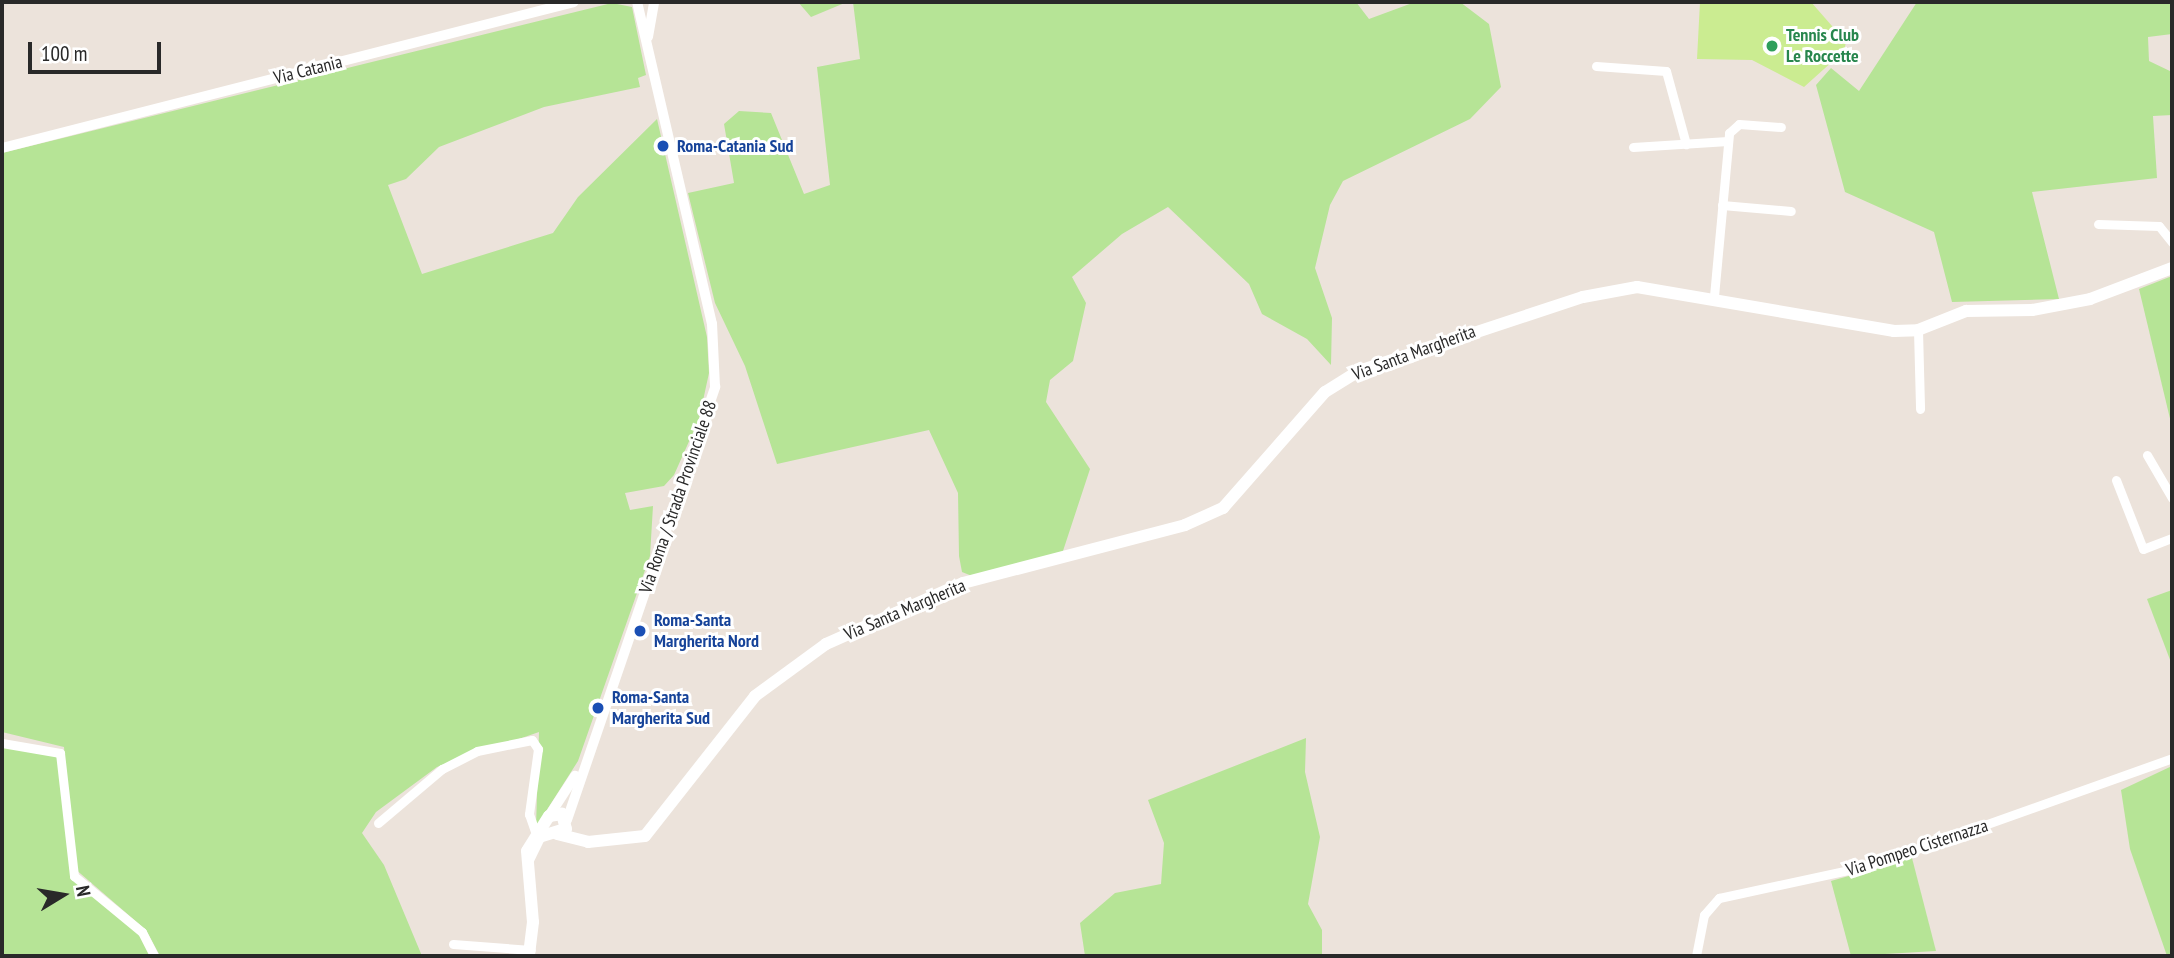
<!DOCTYPE html>
<html>
<head>
<meta charset="utf-8">
<style>
	body { margin:0 }
	#map { position:relative; width:2174px; height:958px; overflow:hidden; background:#ece3db; font-family:"PT Sans Narrow",sans-serif }
	div>[style] { position:absolute }
	.green>* { inset:0; background:#b6e496 }
	.pitch>* { inset:0; background:#cbec91 }
	.minor>* { height:9px; margin:-4.5px; padding:0 4.5px; transform-origin:4.5px; border-radius:4.5px; background:#fff }
	.tertiary>* { height:10px; margin:-5px; padding:0 5px; transform-origin:5px; border-radius:5px; background:#fff }
	.secondary>* { height:12px; margin:-6px; padding:0 6px; transform-origin:6px; border-radius:6px; background:#fff }
	.dots>* { width:19px; height:19px; translate:-50% -50%; box-sizing:border-box; border:4px solid #fff; border-radius:50% }
	span { translate:-50% -50%; white-space:nowrap; text-align:center; line-height:1.15; -webkit-text-stroke:6px #fff; paint-order:stroke }
	.leisure-label { font-size:18px; color:#27864d; font-weight:700 }
	.left { translate:0 -50%; text-align:left }
	.street-label { font-size:18px; color:#292929 }
	.transit-label { font-size:18px; color:#164399; font-weight:700 }
	.frame { position:absolute; inset:0; border:4px solid #292929; pointer-events:none }
	.north { position:absolute; left:28px; top:860px; width:70px; height:70px; -webkit-text-stroke:5px #fff; paint-order:stroke; rotate:79deg; font-size:19px; font-weight:700; line-height:28px; text-align:center; color:#292929 }
	.north::after { content:''; display:block; margin:auto; width:24px; height:32px; background:#292929; clip-path:polygon(50% 0,100% 100%,50% 72%,0 100%) }
	.scale { position:absolute; left:28px; top:42px; width:133px; height:32px; box-sizing:border-box; border:4px solid #292929; border-top:0; padding-left:9px; font-size:21px; line-height:24px; white-space:nowrap; color:#292929; -webkit-text-stroke:5px #fff; paint-order:stroke }
</style>
</head>
<body>
<div id="map">
	<div class="green">
		<i style="clip-path:polygon(798px 2px,847px 2px,811px 17px)"></i>
		<i style="clip-path:polygon(853px 2px,1356px 2px,1369px 19px,1415px 2px,1460px 2px,1489px 24px,1501px 87px,1470px 119px,1343px 181px,1330px 205px,1315px 268px,1332px 318px,1331px 365px,1307px 339px,1262px 314px,1249px 284px,1168px 207px,1122px 234px,1072px 277px,1086px 303px,1073px 361px,1050px 380px,1046px 402px,1090px 469px,1062px 554px,972px 576px,962px 572px,959px 556px,958px 493px,929px 430px,777px 464px,745px 366px,715px 303px,688px 193px,734px 183px,724px 124px,739px 111px,771px 113px,804px 194px,830px 185px,817px 67px,860px 59px)"></i>
		<i style="clip-path:polygon(1917px 2px,2172px 2px,2172px 34px,2148px 37px,2149px 61px,2172px 72px,2172px 115px,2153px 116px,2157px 178px,2032px 192px,2059px 299px,1952px 302px,1934px 232px,1845px 192px,1816px 85px,1831px 68px,1859px 91px)"></i>
		<i style="clip-path:polygon(612px 3px,632px 7px,646px 75px,638px 78px,640px 87px,544px 107px,439px 147px,406px 179px,388px 185px,422px 274px,553px 233px,578px 197px,657px 119px,707px 337px,709px 373px,699px 419px,674px 475px,664px 486px,625px 493px,630px 510px,653px 506px,650px 556px,578px 761px,536px 827px,539px 732px,437px 767px,376px 812px,362px 833px,384px 865px,422px 956px,160px 956px,146px 930px,74px 868px,64px 747px,2px 732px,2px 153px)"></i>
		<i style="clip-path:polygon(2172px 276px,2172px 427px,2139px 289px)"></i>
		<i style="clip-path:polygon(2172px 590px,2172px 665px,2147px 599px)"></i>
		<i style="clip-path:polygon(1306px 738px,1305px 772px,1320px 837px,1308px 904px,1322px 930px,1322px 956px,1085px 956px,1080px 923px,1115px 893px,1161px 884px,1164px 843px,1148px 800px)"></i>
		<i style="clip-path:polygon(16px 746px,58px 757px,73px 880px,140px 934px,152px 956px,2px 956px,2px 747px)"></i>
		<i style="clip-path:polygon(2172px 766px,2172px 956px,2167px 956px,2130px 849px,2121px 790px)"></i>
		<i style="clip-path:polygon(1912px 858px,1936px 951px,1851px 956px,1831px 881px)"></i>
	</div>
	<div class="pitch">
		<i style="clip-path:polygon(1700px 2px,1811px 2px,1846px 42px,1844px 51px,1804px 87px,1752px 60px,1697px 59px)"></i>
	</div>
	<div class="minor">
		<i style="left:1596px;top:66px;width:70px;rotate:4.1deg"></i>
		<i style="left:1666px;top:71px;width:76px;rotate:74.7deg"></i>
		<i style="left:1633px;top:147px;width:95px;rotate:-3.6deg"></i>
		<i style="left:1722px;top:205px;width:69px;rotate:5deg"></i>
		<i style="left:2098px;top:224px;width:61px;rotate:1.9deg"></i>
		<i style="left:2159px;top:226px;width:21px;rotate:51deg"></i>
		<i style="left:1714px;top:296px;width:164px;rotate:-84.7deg"></i>
		<i style="left:1729px;top:133px;width:13px;rotate:-42deg"></i>
		<i style="left:1739px;top:124px;width:42px;rotate:4.1deg"></i>
		<i style="left:1918px;top:330px;width:79px;rotate:88.5deg"></i>
		<i style="left:2147px;top:455px;width:50px;rotate:59.8deg"></i>
		<i style="left:2116px;top:480px;width:74px;rotate:68.6deg"></i>
		<i style="left:2143px;top:549px;width:31px;rotate:-21deg"></i>
		<i style="left:2px;top:743px;width:59px;rotate:9.8deg"></i>
		<i style="left:60px;top:753px;width:124px;rotate:83.5deg"></i>
		<i style="left:74px;top:876px;width:88px;rotate:39.5deg"></i>
		<i style="left:142px;top:932px;width:27px;rotate:63deg"></i>
		<i style="left:378px;top:823px;width:84px;rotate:-40.2deg"></i>
		<i style="left:442px;top:769px;width:39px;rotate:-27deg"></i>
		<i style="left:477px;top:751px;width:56px;rotate:-11.3deg"></i>
		<i style="left:532px;top:740px;width:11px;rotate:56deg"></i>
		<i style="left:538px;top:749px;width:66px;rotate:97.9deg"></i>
		<i style="left:529px;top:814px;width:18px;rotate:71deg"></i>
		<i style="left:453px;top:944px;width:78px;rotate:4.4deg"></i>
		<i style="left:1696px;top:956px;width:42px;rotate:-79deg"></i>
		<i style="left:1704px;top:915px;width:23px;rotate:-49deg"></i>
		<i style="left:1719px;top:898px;width:157px;rotate:-12.2deg"></i>
		<i style="left:1872px;top:865px;width:319px;rotate:-19.6deg"></i>
	</div>
	<div class="tertiary">
		<i style="left:648px;top:37px;width:36px;rotate:-80deg"></i>
		<i style="left:2px;top:148px;width:590px;rotate:-14.32deg"></i>
		<i style="left:549px;top:816px;width:48px;rotate:-57deg"></i>
		<i style="left:567px;top:820px;width:458px;rotate:-71.1deg"></i>
		<i style="left:715px;top:387px;width:63px;rotate:-92.7deg"></i>
		<i style="left:712px;top:324px;width:331px;rotate:-103.1deg"></i>
	</div>
	<div class="secondary">
		<i style="left:557px;top:834px;width:32px;rotate:14deg"></i>
		<i style="left:588px;top:842px;width:57px;rotate:-6deg"></i>
		<i style="left:645px;top:836px;width:178px;rotate:-51.8deg"></i>
		<i style="left:755px;top:696px;width:88px;rotate:-36.2deg"></i>
		<i style="left:826px;top:644px;width:150px;rotate:-24deg"></i>
		<i style="left:963px;top:583px;width:229px;rotate:-14.6deg"></i>
		<i style="left:1185px;top:525px;width:42px;rotate:-24.1deg"></i>
		<i style="left:1223px;top:508px;width:154px;rotate:-48.7deg"></i>
		<i style="left:1325px;top:392px;width:40px;rotate:-32deg"></i>
		<i style="left:1359px;top:371px;width:236px;rotate:-18.3deg"></i>
		<i style="left:1583px;top:297px;width:55px;rotate:-10.5deg"></i>
		<i style="left:1637px;top:287px;width:261px;rotate:9.7deg"></i>
		<i style="left:1894px;top:331px;width:24px;rotate:-2deg"></i>
		<i style="left:1918px;top:330px;width:52px;rotate:-21.6deg"></i>
		<i style="left:1966px;top:311px;width:66px;rotate:-0.9deg"></i>
		<i style="left:2032px;top:310px;width:59px;rotate:-10.7deg"></i>
		<i style="left:2090px;top:299px;width:88px;rotate:-20.7deg"></i>
		<i style="left:528px;top:860px;width:25px;rotate:-64deg"></i>
		<i style="left:539px;top:837px;width:28px;rotate:-17deg"></i>
		<i style="left:566px;top:829px;width:16px;rotate:-105deg"></i>
		<i style="left:562px;top:814px;width:13px;rotate:171deg"></i>
		<i style="left:549px;top:816px;width:41px;rotate:122.2deg"></i>
		<i style="left:527px;top:851px;width:71px;rotate:85.2deg"></i>
		<i style="left:533px;top:922px;width:34px;rotate:97deg"></i>
	</div>
	<div class="dots">
		<i style="left:1772px;top:46px;background:#2e9e5b"></i>
		<i style="left:663px;top:146px;background:#1a4fb4"></i>
		<i style="left:640px;top:631px;background:#1a4fb4"></i>
		<i style="left:598px;top:708px;background:#1a4fb4"></i>
	</div>
	<div class="leisure-label">
		<span class="left" style="left:1786px;top:46px">Tennis Club<br>Le Roccette</span>
	</div>
	<div class="street-label">
		<span style="left:308px;top:70px;rotate:-14deg">Via Catania</span>
		<span style="left:1414px;top:353px;rotate:-20deg">Via Santa Margherita</span>
		<span style="left:678px;top:497px;rotate:-71deg">Via Roma / Strada Provinciale 88</span>
		<span style="left:905px;top:610px;rotate:-23deg">Via Santa Margherita</span>
		<span style="left:1917px;top:848px;rotate:-18deg">Via Pompeo Cisternazza</span>
	</div>
	<div class="transit-label">
		<span class="left" style="left:677px;top:146px">Roma-Catania Sud</span>
		<span class="left" style="left:654px;top:631px">Roma-Santa<br>Margherita Nord</span>
		<span class="left" style="left:612px;top:708px">Roma-Santa<br>Margherita Sud</span>
	</div>
	<div class="frame"></div>
	<div class="north">N</div>
	<div class="scale">100 m</div>
</div>
</body>
</html>
